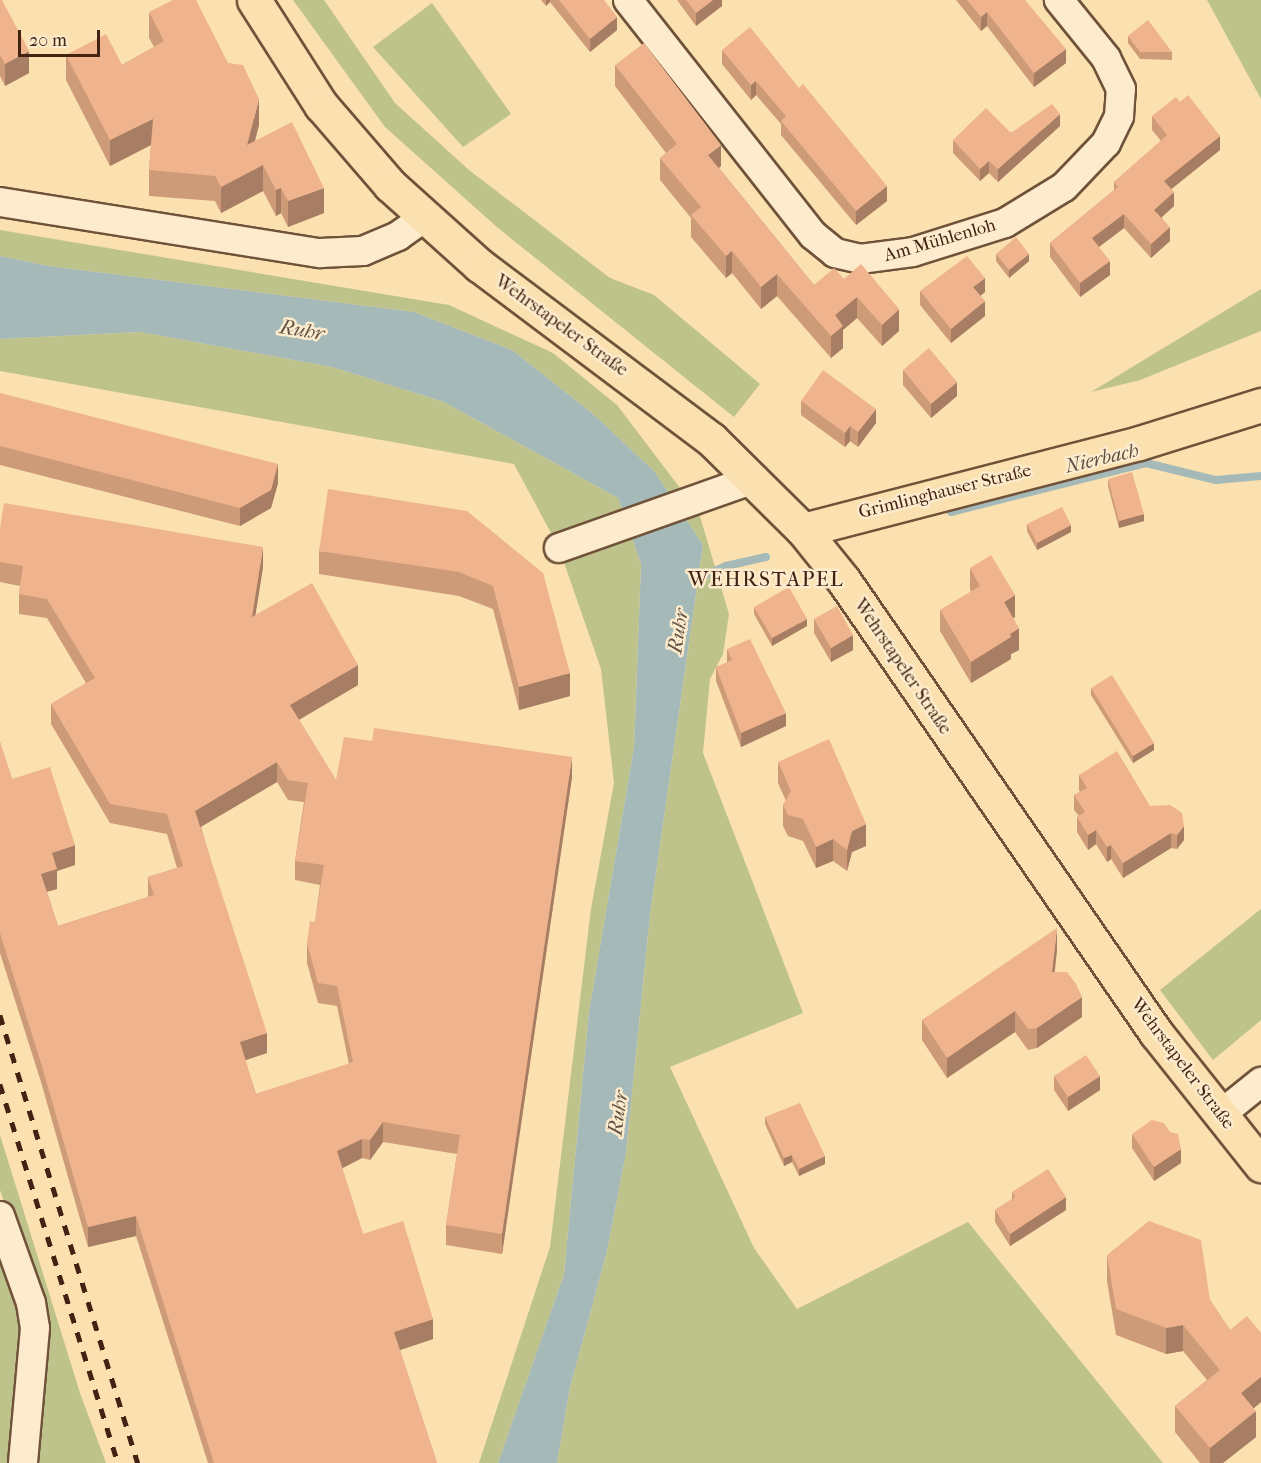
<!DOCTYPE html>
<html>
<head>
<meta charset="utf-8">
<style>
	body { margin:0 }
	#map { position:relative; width:1261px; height:1463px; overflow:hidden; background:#fbe0b0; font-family:"IM FELL French Canon",serif }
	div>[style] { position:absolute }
	.green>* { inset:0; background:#bec28b }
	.water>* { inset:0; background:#a5bab8 }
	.stream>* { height:8px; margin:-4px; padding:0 4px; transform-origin:4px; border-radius:4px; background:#a5bab8 }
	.roads { filter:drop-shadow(2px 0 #70523a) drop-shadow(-2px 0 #70523a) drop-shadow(0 2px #70523a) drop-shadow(0 -2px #70523a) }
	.minor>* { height:28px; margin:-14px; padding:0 14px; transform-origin:14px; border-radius:14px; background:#fcebcc }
	.major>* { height:33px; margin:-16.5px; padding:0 16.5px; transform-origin:16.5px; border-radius:16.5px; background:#fbe0b0 }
	.rail>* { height:4.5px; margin-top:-2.25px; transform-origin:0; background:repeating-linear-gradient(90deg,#422213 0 10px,transparent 0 20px) }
	.wall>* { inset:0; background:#ce9b79 }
	.shaded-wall>* { inset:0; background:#a77e63 }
	.building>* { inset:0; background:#efb48d }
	span { translate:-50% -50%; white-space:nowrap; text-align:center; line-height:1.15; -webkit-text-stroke:5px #fcebcc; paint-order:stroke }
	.street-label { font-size:18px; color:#422213 }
	.water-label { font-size:20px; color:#605045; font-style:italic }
	.quarter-label { font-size:21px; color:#422213; letter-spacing:1.5px }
	.scale { position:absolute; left:18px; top:30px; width:82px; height:27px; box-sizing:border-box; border:3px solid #422213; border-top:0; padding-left:8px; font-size:18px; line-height:21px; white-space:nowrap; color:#422213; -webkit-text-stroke:4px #fcebcc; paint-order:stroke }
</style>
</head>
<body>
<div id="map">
	<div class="green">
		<i style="clip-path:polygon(293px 0,324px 0,395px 103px,469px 170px,610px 278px,654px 295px,760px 384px,734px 417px,498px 228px,385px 127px)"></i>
		<i style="clip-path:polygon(1207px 0,1261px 0,1261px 99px)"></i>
		<i style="clip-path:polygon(432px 3px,511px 114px,463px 147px,373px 47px)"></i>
		<i style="clip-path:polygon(0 230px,449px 305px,553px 353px,617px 405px,699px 513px,729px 614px,723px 654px,710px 679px,703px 753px,803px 1013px,670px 1067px,754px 1248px,797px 1309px,968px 1222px,1163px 1463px,557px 1463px,570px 1388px,607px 1251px,626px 1153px,650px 915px,703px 545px,654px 471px,592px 413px,512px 350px,414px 312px,49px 266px,0 256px)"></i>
		<i style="clip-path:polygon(1261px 289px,1261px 331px,1140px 380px,1091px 392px)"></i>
		<i style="clip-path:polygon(140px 332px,332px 367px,444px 402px,618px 498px,641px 564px,634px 747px,589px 1012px,564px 1274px,498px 1463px,479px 1463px,550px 1247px,591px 909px,614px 783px,601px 669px,559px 548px,514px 464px,0 371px,0 339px)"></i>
		<i style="clip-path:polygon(1261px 909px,1261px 1020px,1213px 1060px,1160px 990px)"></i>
		<i style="clip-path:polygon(0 1135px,80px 1393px,106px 1463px,32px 1463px,45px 1326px,0 1190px)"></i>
		<i style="clip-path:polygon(0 1232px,28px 1318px,18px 1463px,0 1463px)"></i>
	</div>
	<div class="water">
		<i style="clip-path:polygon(0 256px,49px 266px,414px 312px,512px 350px,592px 413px,654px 471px,703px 545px,650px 915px,626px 1153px,607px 1251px,570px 1388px,557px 1463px,498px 1463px,564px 1274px,589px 1012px,634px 747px,641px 564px,618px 498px,444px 402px,332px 367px,140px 332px,0 339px)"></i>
	</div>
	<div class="stream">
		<i style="left:951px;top:512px;width:201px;rotate:-14.1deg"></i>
		<i style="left:1146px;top:463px;width:72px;rotate:13.7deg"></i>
		<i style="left:1216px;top:480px;width:45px;rotate:-5.1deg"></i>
		<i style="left:690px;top:582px;width:39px;rotate:-24deg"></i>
		<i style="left:726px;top:566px;width:41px;rotate:-12.7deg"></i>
	</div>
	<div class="roads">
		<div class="minor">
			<i style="left:628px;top:0;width:299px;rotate:51.8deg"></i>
			<i style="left:813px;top:235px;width:28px;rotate:39deg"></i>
			<i style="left:835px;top:253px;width:26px;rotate:13deg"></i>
			<i style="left:860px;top:259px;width:53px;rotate:-7.5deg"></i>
			<i style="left:913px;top:252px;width:96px;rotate:-17.5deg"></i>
			<i style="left:1005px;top:223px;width:69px;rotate:-31.4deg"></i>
			<i style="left:1064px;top:187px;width:61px;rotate:-46.3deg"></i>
			<i style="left:1106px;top:143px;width:30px;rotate:-64deg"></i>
			<i style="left:1119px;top:116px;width:27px;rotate:-86deg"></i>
			<i style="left:1121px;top:89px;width:34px;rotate:-116deg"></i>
			<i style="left:1106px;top:58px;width:75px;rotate:-129deg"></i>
			<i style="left:0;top:202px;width:324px;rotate:9.1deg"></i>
			<i style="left:320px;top:253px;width:43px;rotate:-2.7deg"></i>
			<i style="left:363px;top:251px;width:38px;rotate:-23deg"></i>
			<i style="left:398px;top:236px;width:32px;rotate:-35deg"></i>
			<i style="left:559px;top:548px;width:207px;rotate:-19.5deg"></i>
			<i style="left:1220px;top:1115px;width:53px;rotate:-38.8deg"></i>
			<i style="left:0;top:1216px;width:92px;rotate:70.4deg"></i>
			<i style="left:31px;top:1303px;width:25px;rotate:81deg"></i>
			<i style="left:35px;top:1328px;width:136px;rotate:95.1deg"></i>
		</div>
		<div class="major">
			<i style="left:254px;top:0;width:125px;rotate:57.5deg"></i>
			<i style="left:321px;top:105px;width:106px;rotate:49.2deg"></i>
			<i style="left:390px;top:185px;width:120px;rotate:42deg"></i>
			<i style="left:479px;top:265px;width:290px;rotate:36.9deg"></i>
			<i style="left:711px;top:439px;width:129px;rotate:44.7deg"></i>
			<i style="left:803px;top:530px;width:65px;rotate:51.2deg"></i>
			<i style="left:844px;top:581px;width:549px;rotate:55.38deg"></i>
			<i style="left:1156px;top:1033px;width:169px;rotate:51.5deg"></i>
			<i style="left:803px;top:530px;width:347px;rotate:-14.5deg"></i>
			<i style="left:1139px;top:443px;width:128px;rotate:-17.3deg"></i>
		</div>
	</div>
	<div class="rail">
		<i style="left:0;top:1015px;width:469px;rotate:72.9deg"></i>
		<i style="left:0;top:1084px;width:397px;rotate:72.7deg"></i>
	</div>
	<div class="wall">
		<i style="clip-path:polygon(0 0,29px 73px,5px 86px,0 76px)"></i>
		<i style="clip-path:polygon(541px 0,604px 0,617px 30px,590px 52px,550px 2px,546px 6px)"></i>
		<i style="clip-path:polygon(677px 0,722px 0,722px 6px,696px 26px)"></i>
		<i style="clip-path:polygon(956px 0,1025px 0,1066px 63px,1034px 87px,987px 26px,981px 31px)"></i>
		<i style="clip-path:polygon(149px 12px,259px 125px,255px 141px,324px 213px,288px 227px,281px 213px,276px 216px,263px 191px,221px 213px,215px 201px,149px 196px,149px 170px,151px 145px,110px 166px,66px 80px,66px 55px,122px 65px,154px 47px,149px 38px)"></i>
		<i style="clip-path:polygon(1128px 36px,1172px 52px,1172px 60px,1140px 59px,1128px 43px)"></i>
		<i style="clip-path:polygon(722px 50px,887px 201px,856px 225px,781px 135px,781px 124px,756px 95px,751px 100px,722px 64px)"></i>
		<i style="clip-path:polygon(615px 65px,721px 166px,719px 168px,814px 285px,844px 279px,899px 331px,882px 346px,857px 318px,843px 330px,843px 348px,831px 358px,777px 296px,761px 309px,732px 273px,726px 278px,691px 237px,691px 218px,660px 180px,660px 158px,666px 153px,615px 86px)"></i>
		<i style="clip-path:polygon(1152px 116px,1220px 150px,1171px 189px,1174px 206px,1162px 217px,1170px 241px,1151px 258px,1124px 228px,1099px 247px,1110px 275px,1080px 297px,1050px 257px,1050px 243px,1114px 190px,1114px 182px,1161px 141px,1152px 130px)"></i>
		<i style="clip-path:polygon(1060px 126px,998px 182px,989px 173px,980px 181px,953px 153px,953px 140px)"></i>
		<i style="clip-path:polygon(996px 254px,1029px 261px,1009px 278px,996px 261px)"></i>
		<i style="clip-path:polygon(920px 291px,985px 292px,980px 296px,985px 316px,951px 343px,920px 305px)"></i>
		<i style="clip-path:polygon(903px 370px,957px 396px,931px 418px,903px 385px)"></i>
		<i style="clip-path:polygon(0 393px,278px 483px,271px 508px,240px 526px,0 465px)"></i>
		<i style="clip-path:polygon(801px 401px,876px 423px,858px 447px,850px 441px,845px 447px,801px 415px)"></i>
		<i style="clip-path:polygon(1108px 479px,1144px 521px,1119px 528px,1108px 486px)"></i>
		<i style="clip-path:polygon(1027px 524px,1071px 532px,1037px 550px,1027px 531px)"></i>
		<i style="clip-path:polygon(evenodd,0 528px,263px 567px,255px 615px,358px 685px,299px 720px,336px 780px,572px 777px,502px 1254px,446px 1245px,446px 1225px,457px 1154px,383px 1142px,370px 1160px,362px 1158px,342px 1168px,363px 1234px,433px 1339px,400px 1350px,437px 1463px,208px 1463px,136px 1236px,88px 1247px,41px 1082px,0 953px,0 742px,12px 779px,75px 865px,57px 871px,57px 889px,47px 892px,58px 926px,148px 897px,148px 877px,177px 868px,167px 834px,110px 823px,51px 724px,51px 704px,86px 683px,47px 618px,19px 614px,19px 594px,20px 586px,0 582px,0 528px,277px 782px,288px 800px,304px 802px,295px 861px,295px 880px,320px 885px,315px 922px,307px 943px,307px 963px,318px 1003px,337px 1006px,349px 1064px,256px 1094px,245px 1060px,267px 1053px,201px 827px,277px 782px)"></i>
		<i style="clip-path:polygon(319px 551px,543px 573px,570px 696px,519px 710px,493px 609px,459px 596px,319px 574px)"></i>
		<i style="clip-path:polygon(970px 568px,1015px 617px,1013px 618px,1019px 650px,1011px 654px,1011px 659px,971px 683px,940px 631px,940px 610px,971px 592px,970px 589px)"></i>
		<i style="clip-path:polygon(754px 607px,807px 626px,772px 646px,754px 614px)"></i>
		<i style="clip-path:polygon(814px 619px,853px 650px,831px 662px,814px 633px)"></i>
		<i style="clip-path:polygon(727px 649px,786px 726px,741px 747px,716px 681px,716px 667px,727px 663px)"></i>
		<i style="clip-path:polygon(1091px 688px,1154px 750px,1133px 763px,1091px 695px)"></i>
		<i style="clip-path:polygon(778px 762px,866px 846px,852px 852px,847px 871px,833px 861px,816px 868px,803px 841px,788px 836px,783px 826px,783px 805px,786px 801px,778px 783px)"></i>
		<i style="clip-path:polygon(1079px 775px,1150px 806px,1184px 840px,1177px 849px,1171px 848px,1123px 878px,1111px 859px,1107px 862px,1096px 844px,1088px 850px,1077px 832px,1077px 817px,1079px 816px,1074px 810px,1074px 795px,1080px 792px,1079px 790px)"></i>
		<i style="clip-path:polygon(1057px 949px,1055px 972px,1082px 1017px,1037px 1048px,1028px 1050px,1015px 1032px,947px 1078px,922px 1040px,922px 1020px)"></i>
		<i style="clip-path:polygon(1054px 1076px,1100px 1090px,1068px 1111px,1054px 1090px)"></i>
		<i style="clip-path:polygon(765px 1117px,825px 1164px,799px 1176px,792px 1162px,784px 1166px,765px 1124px)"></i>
		<i style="clip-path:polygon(1132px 1134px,1181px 1163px,1154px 1181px,1132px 1148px)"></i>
		<i style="clip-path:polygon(1012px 1192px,1066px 1210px,1010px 1246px,995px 1222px,995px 1210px,1012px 1199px)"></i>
		<i style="clip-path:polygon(1107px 1255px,1210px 1300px,1230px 1330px,1261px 1333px,1261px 1402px,1254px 1408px,1256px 1437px,1223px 1463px,1200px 1463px,1175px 1432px,1175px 1406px,1207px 1380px,1183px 1351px,1166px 1354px,1116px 1335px,1107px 1281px)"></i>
	</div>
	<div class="shaded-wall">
		<i style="clip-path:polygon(546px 0,550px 0,550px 2px,546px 6px)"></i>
		<i style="clip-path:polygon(713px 0,722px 0,722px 6px,696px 26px,696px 13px)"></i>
		<i style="clip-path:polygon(987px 12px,987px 26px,981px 31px,981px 17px)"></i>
		<i style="clip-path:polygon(617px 17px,617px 30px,590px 52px,590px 39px)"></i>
		<i style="clip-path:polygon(1066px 49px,1066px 63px,1034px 87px,1034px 73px)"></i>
		<i style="clip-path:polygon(29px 51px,29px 73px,5px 86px,5px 64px)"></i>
		<i style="clip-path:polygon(756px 81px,756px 95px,751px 100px,751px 85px)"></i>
		<i style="clip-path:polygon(259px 99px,259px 125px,247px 170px,247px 145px)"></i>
		<i style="clip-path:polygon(1060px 114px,1060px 126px,998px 182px,998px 169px)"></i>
		<i style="clip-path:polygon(153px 119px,153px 144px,110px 166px,110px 140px)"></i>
		<i style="clip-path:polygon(1220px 136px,1220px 150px,1164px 195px,1164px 181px)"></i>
		<i style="clip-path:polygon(721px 145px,721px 166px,708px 177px,708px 155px)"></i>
		<i style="clip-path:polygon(989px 161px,989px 173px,980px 181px,980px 169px)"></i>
		<i style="clip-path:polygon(263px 165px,263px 191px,221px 213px,221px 187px)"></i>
		<i style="clip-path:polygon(887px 186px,887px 201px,856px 225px,856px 211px)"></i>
		<i style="clip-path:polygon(281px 188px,281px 213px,276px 216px,276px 190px)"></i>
		<i style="clip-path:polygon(324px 188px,324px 213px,288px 227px,288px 201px)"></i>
		<i style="clip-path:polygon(1174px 192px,1174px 206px,1154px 224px,1154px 210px)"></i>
		<i style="clip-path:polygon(1124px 214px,1124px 228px,1092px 252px,1092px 238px)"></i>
		<i style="clip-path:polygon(1170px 227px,1170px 241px,1151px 258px,1151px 244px)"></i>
		<i style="clip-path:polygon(732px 251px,732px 273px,726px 278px,726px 256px)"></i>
		<i style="clip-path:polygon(1029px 254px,1029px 261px,1009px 278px,1009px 270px)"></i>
		<i style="clip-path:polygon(1110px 261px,1110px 275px,1080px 297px,1080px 283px)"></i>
		<i style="clip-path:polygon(777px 274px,777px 296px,761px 309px,761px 287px)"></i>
		<i style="clip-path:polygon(985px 278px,985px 292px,973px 302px,973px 287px)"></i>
		<i style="clip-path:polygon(857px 297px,857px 318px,843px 330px,843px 348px,831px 358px,831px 336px,835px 315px)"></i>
		<i style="clip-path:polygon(985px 301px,985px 316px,951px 343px,951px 329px)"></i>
		<i style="clip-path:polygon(899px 309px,899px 331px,882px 346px,882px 325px)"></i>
		<i style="clip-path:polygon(957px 382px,957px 396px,931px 418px,931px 404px)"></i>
		<i style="clip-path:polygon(876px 409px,876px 423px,858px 447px,858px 432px)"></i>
		<i style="clip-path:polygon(850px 426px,850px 441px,845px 447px,845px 433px)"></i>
		<i style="clip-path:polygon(278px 464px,278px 483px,271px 508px,240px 526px,240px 508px)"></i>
		<i style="clip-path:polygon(1144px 514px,1144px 521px,1119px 528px,1119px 521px)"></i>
		<i style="clip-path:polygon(1071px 525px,1071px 532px,1037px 550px,1037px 543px)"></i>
		<i style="clip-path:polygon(263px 547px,263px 567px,252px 637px,252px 617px)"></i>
		<i style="clip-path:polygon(1015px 595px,1015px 617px,1004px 623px,1004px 602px)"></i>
		<i style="clip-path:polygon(807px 619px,807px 626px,772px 646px,772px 638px)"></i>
		<i style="clip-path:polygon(1019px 628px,1019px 650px,1011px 654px,1011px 659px,971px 683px,971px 662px)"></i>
		<i style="clip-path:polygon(853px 635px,853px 650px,831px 662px,831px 648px)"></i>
		<i style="clip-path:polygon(358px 665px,358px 685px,290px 725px,290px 705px)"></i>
		<i style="clip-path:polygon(570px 673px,570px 696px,519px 710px,519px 687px)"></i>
		<i style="clip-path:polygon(786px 713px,786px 726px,741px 747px,741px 733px)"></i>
		<i style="clip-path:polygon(1154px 743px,1154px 750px,1133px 763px,1133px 756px)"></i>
		<i style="clip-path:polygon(572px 757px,572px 777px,502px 1254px,502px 1234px)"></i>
		<i style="clip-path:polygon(277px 762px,277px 782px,195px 830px,195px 811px)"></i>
		<i style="clip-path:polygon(866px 824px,866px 846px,852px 852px,847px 871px,847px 850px,852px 831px)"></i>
		<i style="clip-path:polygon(1184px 826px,1184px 840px,1177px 849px,1177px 835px)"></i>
		<i style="clip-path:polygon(1096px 830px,1096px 844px,1088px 850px,1088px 835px)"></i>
		<i style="clip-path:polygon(1171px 833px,1171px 848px,1123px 878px,1123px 863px)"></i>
		<i style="clip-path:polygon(833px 839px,833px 861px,816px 868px,816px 847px)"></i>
		<i style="clip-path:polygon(75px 845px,75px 865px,57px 871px,57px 889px,41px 893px,41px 874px,52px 853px)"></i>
		<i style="clip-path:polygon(1111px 845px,1111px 859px,1107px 862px,1107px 847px)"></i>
		<i style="clip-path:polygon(1057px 928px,1057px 949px,1052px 992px,1052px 972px)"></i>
		<i style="clip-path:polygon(1082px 997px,1082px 1017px,1037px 1048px,1037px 1028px)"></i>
		<i style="clip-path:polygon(1015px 1011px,1015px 1032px,947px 1078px,947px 1058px)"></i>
		<i style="clip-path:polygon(267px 1033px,267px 1053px,240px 1062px,240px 1042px)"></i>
		<i style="clip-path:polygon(1100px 1076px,1100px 1090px,1068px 1111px,1068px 1097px)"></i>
		<i style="clip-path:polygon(383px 1122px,383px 1142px,370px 1160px,370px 1140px)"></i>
		<i style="clip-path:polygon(362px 1139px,362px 1158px,337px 1171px,337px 1151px)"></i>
		<i style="clip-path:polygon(1181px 1149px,1181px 1163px,1154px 1181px,1154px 1167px)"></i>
		<i style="clip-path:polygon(792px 1155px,792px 1162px,784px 1166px,784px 1158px)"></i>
		<i style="clip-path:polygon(825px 1156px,825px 1164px,799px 1176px,799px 1169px)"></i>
		<i style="clip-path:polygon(1066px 1197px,1066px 1210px,1010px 1246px,1010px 1234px)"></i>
		<i style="clip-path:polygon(136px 1216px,136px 1236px,88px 1247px,88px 1227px)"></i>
		<i style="clip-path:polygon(433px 1319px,433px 1339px,394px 1352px,394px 1332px)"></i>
		<i style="clip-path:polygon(1183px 1325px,1183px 1351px,1166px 1354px,1166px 1328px)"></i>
		<i style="clip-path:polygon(1261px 1377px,1261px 1402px,1241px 1419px,1241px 1393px)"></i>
		<i style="clip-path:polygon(1256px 1411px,1256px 1437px,1223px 1463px,1210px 1463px,1210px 1448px)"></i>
	</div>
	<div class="building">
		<i style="clip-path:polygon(0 0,2px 0,29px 51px,5px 64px,0 55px)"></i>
		<i style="clip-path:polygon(173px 0,196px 0,228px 63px,243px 65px,259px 99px,247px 145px,292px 122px,324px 188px,288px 201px,281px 188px,276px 190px,263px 165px,221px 187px,215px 176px,149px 170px,153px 119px,110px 140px,66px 55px,106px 34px,122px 65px,164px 41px,149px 12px)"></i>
		<i style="clip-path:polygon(559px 0,604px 0,617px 17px,590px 39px)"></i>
		<i style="clip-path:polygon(686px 0,713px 0,696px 13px)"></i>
		<i style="clip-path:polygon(967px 0,1025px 0,1066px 49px,1034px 73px,987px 12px,981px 17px)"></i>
		<i style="clip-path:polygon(1148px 20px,1172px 52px,1140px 52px,1128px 36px)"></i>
		<i style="clip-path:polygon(750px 27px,799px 88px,803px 84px,887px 186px,856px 211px,781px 121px,786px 116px,756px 81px,751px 85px,722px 50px)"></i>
		<i style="clip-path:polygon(644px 43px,721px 145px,708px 155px,814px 285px,834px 268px,844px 279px,861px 264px,899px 309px,882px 325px,857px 297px,835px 315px,843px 326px,831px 336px,777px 274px,761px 287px,732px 251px,726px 256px,691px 215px,701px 207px,660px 158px,677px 144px,615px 65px)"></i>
		<i style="clip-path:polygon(1188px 95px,1220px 136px,1164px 181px,1174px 192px,1154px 210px,1170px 227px,1151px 244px,1124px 214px,1092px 238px,1110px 261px,1080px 283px,1050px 243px,1118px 187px,1114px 182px,1167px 135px,1152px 116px,1176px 97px,1180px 102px)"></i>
		<i style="clip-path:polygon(1052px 104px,1060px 114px,998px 169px,989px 161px,980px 169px,953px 140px,986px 108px,1011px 133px)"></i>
		<i style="clip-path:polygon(1016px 237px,1029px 254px,1009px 270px,996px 254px)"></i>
		<i style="clip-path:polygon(967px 256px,985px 278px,973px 287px,985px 301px,951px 329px,920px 291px)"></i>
		<i style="clip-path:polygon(929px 348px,957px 382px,931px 404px,903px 370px)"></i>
		<i style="clip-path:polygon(823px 370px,876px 409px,858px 432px,850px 426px,845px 433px,801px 401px)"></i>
		<i style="clip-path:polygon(0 393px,278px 464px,271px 490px,240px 508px,0 446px)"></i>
		<i style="clip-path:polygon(1132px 472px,1144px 514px,1119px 521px,1108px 479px)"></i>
		<i style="clip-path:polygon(328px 489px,467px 511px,543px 573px,570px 673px,519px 687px,493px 586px,459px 572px,319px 551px)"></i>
		<i style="clip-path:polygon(evenodd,4px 503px,263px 547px,252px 617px,312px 583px,358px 665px,290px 705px,336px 780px,344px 737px,372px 741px,374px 728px,572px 757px,502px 1234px,446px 1225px,460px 1135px,383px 1122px,370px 1140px,362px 1139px,337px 1151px,363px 1234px,403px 1221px,433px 1319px,394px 1332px,437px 1463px,214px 1463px,136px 1216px,88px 1227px,41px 1063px,0 933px,0 742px,12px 779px,50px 767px,75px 845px,52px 853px,57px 869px,41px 874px,58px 926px,154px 895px,148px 877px,183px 866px,167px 814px,110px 804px,51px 704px,95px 678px,47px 599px,19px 594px,23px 566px,0 562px,0 528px,4px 503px,277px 762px,288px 780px,308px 783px,295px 861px,324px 865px,315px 922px,310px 921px,307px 943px,318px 983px,337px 986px,353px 1062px,256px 1094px,240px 1042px,267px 1033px,195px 811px,277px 762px)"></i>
		<i style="clip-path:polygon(1062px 507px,1071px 525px,1037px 543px,1027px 524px)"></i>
		<i style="clip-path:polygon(991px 555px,1015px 595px,1004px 602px,1019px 628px,1010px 634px,1011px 637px,971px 662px,940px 610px,980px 586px,970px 568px)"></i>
		<i style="clip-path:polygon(789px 587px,807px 619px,772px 638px,754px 607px)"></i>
		<i style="clip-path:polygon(837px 606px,853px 635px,831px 648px,814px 619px)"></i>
		<i style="clip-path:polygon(750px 639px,786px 713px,741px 733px,716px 667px,732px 660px,727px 649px)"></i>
		<i style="clip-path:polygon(1112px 675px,1154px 743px,1133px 756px,1091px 688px)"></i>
		<i style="clip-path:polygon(829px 739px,866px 824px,852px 831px,847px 850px,833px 839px,816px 847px,803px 819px,788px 815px,783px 805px,791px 791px,778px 762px)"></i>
		<i style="clip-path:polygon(1117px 751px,1150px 806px,1170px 805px,1182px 813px,1184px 826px,1177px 835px,1171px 833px,1123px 863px,1111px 845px,1107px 847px,1096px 830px,1088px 835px,1077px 817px,1085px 812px,1074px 795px,1087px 788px,1079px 775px)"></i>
		<i style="clip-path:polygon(1057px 928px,1052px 972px,1067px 972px,1076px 984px,1082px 997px,1037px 1028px,1028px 1029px,1015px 1011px,947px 1058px,922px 1020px)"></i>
		<i style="clip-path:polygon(1086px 1055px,1100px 1076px,1068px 1097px,1054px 1076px)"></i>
		<i style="clip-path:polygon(800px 1103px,825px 1156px,799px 1169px,792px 1155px,784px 1158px,765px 1117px)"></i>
		<i style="clip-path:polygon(1152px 1120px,1164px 1123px,1170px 1132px,1178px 1134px,1181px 1149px,1154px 1167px,1132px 1134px)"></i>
		<i style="clip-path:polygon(1048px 1169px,1066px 1197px,1010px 1234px,995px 1210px,1015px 1197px,1012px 1192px)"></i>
		<i style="clip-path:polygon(1149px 1221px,1201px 1240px,1210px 1300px,1230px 1330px,1247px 1316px,1261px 1333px,1261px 1377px,1241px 1393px,1256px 1411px,1210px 1448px,1175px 1406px,1220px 1370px,1183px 1325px,1166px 1328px,1116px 1309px,1107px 1255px)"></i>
	</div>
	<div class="street-label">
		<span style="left:940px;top:241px;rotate:-16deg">Am Mühlenloh</span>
		<span style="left:561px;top:326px;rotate:36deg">Wehrstapeler Straße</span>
		<span style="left:945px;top:492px;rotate:-14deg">Grimlinghauser Straße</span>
		<span style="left:902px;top:667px;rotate:56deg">Wehrstapeler Straße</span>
		<span style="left:1182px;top:1064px;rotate:53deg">Wehrstapeler Straße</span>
	</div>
	<div class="water-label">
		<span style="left:302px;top:330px;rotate:9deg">Ruhr</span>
		<span style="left:1102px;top:458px;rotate:-13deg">Nierbach</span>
		<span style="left:678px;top:631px;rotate:-81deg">Ruhr</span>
		<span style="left:618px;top:1113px;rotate:-82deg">Ruhr</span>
	</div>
	<div class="quarter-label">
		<span style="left:766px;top:579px">WEHRSTAPEL</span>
	</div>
	<div class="scale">20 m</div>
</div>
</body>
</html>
